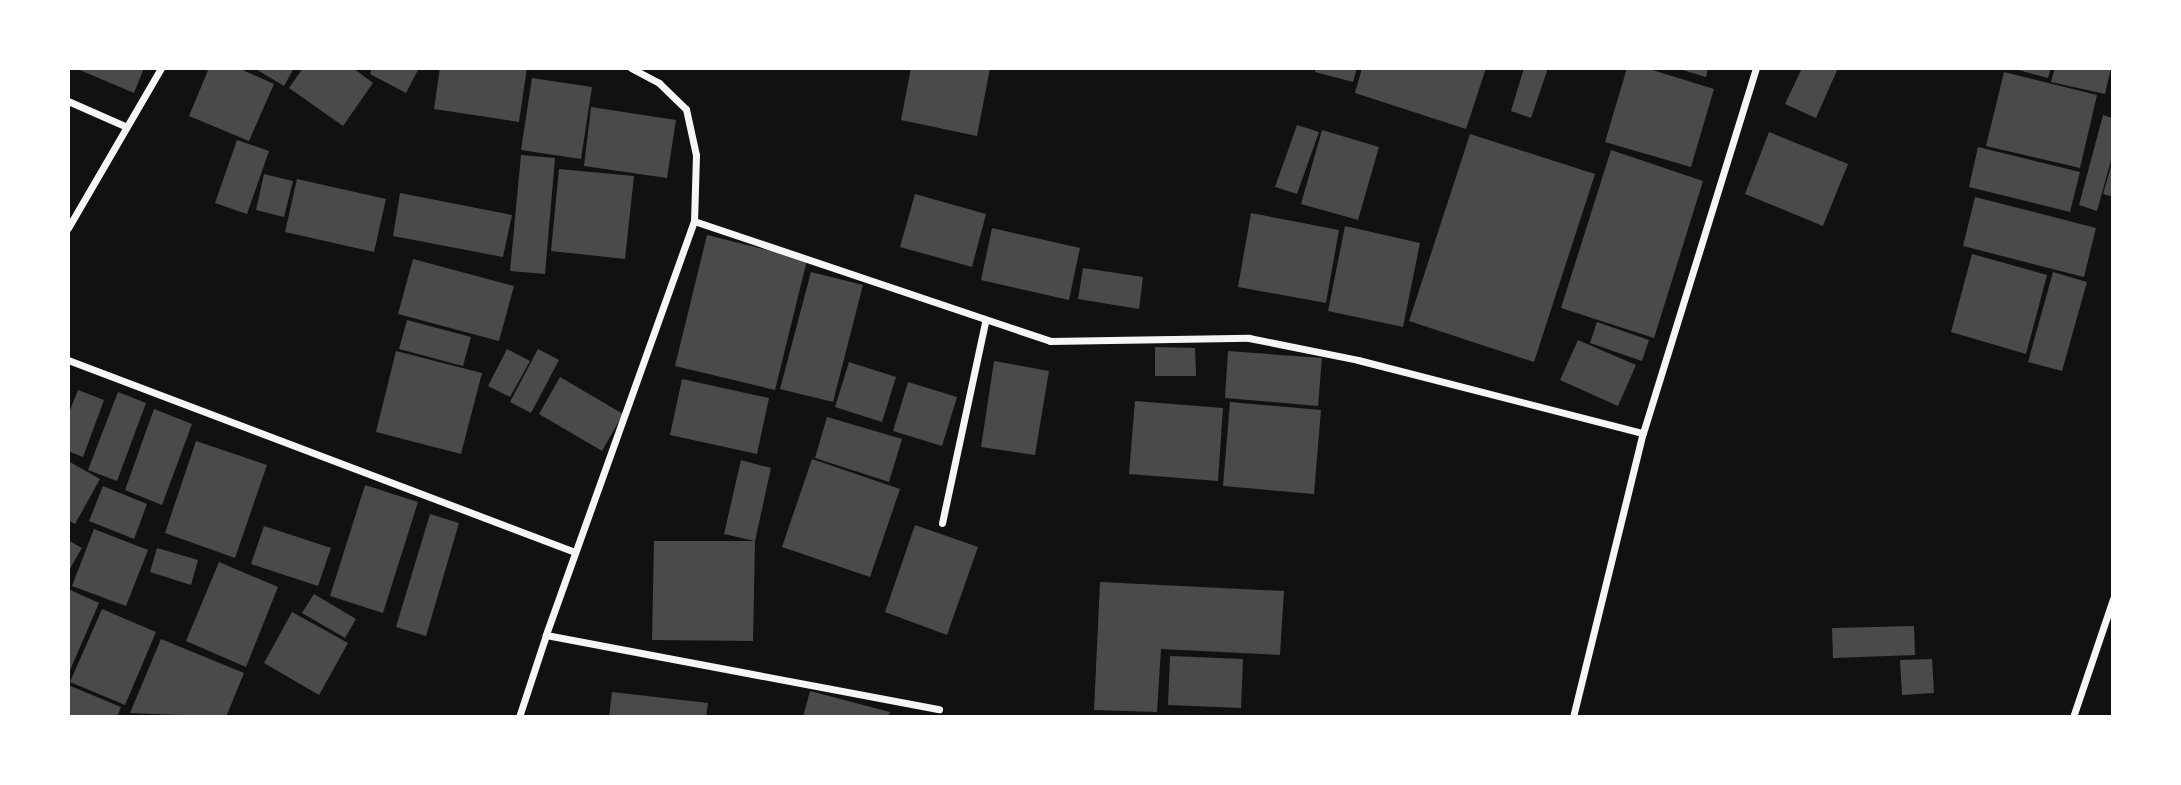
<!DOCTYPE html>
<html>
<head>
<meta charset="utf-8">
<style>
	body { margin:0 }
	#map { position:relative; width:2181px; height:785px; overflow:hidden; background:#111; font-family:"Golos Text",sans-serif }
	div>[style] { position:absolute }
	.building>* { inset:0; background:#4a4a4a }
	.minor>* { height:7px; margin:-3.5px; padding:0 3.5px; transform-origin:3.5px; border-radius:3.5px; background:#f5f5f5 }
	span { translate:-50% -50%; white-space:nowrap; text-align:center; line-height:1.15; -webkit-text-stroke:5px #fff; paint-order:stroke }
	.frame { position:absolute; inset:0; border:70px solid #fff; pointer-events:none }
</style>
</head>
<body>
<div id="map">
	<div class="building">
		<i style="clip-path:polygon(75px 68px,144px 68px,134px 93px)"></i>
		<i style="clip-path:polygon(209px 68px,238px 68px,274px 84px,249px 141px,189px 116px)"></i>
		<i style="clip-path:polygon(254px 68px,294px 68px,284px 86px)"></i>
		<i style="clip-path:polygon(303px 68px,353px 68px,373px 83px,343px 126px,289px 88px)"></i>
		<i style="clip-path:polygon(372px 68px,419px 68px,406px 93px,370px 74px)"></i>
		<i style="clip-path:polygon(440px 68px,527px 68px,519px 122px,434px 109px)"></i>
		<i style="clip-path:polygon(911px 68px,990px 68px,977px 136px,901px 120px)"></i>
		<i style="clip-path:polygon(1316px 68px,1357px 68px,1353px 82px,1315px 72px)"></i>
		<i style="clip-path:polygon(1362px 68px,1486px 68px,1466px 129px,1355px 93px)"></i>
		<i style="clip-path:polygon(1524px 68px,1548px 68px,1531px 118px,1511px 111px)"></i>
		<i style="clip-path:polygon(1627px 68px,1646px 68px,1714px 89px,1691px 167px,1605px 142px)"></i>
		<i style="clip-path:polygon(1676px 68px,1708px 68px,1706px 77px)"></i>
		<i style="clip-path:polygon(1802px 68px,1838px 68px,1816px 118px,1785px 104px)"></i>
		<i style="clip-path:polygon(2011px 68px,2051px 68px,2048px 78px)"></i>
		<i style="clip-path:polygon(2055px 68px,2111px 68px,2105px 94px,2051px 82px)"></i>
		<i style="clip-path:polygon(2004px 72px,2097px 95px,2080px 168px,1986px 146px)"></i>
		<i style="clip-path:polygon(532px 78px,592px 87px,581px 159px,521px 150px)"></i>
		<i style="clip-path:polygon(591px 107px,676px 120px,667px 178px,584px 166px)"></i>
		<i style="clip-path:polygon(2103px 115px,2113px 118px,2113px 153px,2097px 211px,2079px 205px)"></i>
		<i style="clip-path:polygon(1297px 125px,1319px 132px,1297px 194px,1275px 187px)"></i>
		<i style="clip-path:polygon(1322px 130px,1379px 147px,1358px 220px,1301px 204px)"></i>
		<i style="clip-path:polygon(1769px 132px,1848px 164px,1823px 226px,1745px 194px)"></i>
		<i style="clip-path:polygon(1470px 134px,1595px 174px,1534px 362px,1409px 321px)"></i>
		<i style="clip-path:polygon(237px 140px,269px 151px,247px 214px,215px 203px)"></i>
		<i style="clip-path:polygon(1978px 147px,2080px 172px,2070px 212px,1969px 187px)"></i>
		<i style="clip-path:polygon(1611px 150px,1703px 181px,1654px 338px,1561px 308px)"></i>
		<i style="clip-path:polygon(521px 155px,555px 158px,545px 274px,510px 271px)"></i>
		<i style="clip-path:polygon(2112px 163px,2113px 163px,2113px 197px,2103px 194px)"></i>
		<i style="clip-path:polygon(559px 169px,634px 176px,625px 259px,551px 251px)"></i>
		<i style="clip-path:polygon(264px 174px,293px 181px,284px 217px,256px 210px)"></i>
		<i style="clip-path:polygon(297px 179px,386px 199px,374px 252px,285px 232px)"></i>
		<i style="clip-path:polygon(400px 193px,512px 215px,503px 257px,393px 236px)"></i>
		<i style="clip-path:polygon(915px 194px,986px 214px,972px 267px,900px 247px)"></i>
		<i style="clip-path:polygon(1975px 197px,2096px 228px,2084px 277px,1963px 246px)"></i>
		<i style="clip-path:polygon(1251px 213px,1339px 230px,1326px 303px,1238px 287px)"></i>
		<i style="clip-path:polygon(1345px 226px,1420px 243px,1403px 327px,1328px 311px)"></i>
		<i style="clip-path:polygon(992px 228px,1080px 248px,1069px 300px,981px 280px)"></i>
		<i style="clip-path:polygon(707px 235px,807px 260px,775px 390px,675px 366px)"></i>
		<i style="clip-path:polygon(1972px 254px,2047px 275px,2026px 354px,1951px 332px)"></i>
		<i style="clip-path:polygon(413px 259px,514px 286px,499px 341px,398px 314px)"></i>
		<i style="clip-path:polygon(1083px 268px,1143px 277px,1139px 309px,1078px 299px)"></i>
		<i style="clip-path:polygon(811px 272px,863px 285px,833px 402px,780px 389px)"></i>
		<i style="clip-path:polygon(2053px 272px,2087px 282px,2062px 371px,2028px 362px)"></i>
		<i style="clip-path:polygon(407px 320px,471px 337px,463px 366px,399px 349px)"></i>
		<i style="clip-path:polygon(1597px 322px,1649px 340px,1642px 361px,1590px 343px)"></i>
		<i style="clip-path:polygon(1578px 340px,1636px 365px,1618px 406px,1560px 380px)"></i>
		<i style="clip-path:polygon(1155px 347px,1195px 348px,1196px 376px,1155px 376px)"></i>
		<i style="clip-path:polygon(507px 349px,530px 361px,510px 397px,488px 386px)"></i>
		<i style="clip-path:polygon(538px 349px,559px 360px,531px 413px,510px 402px)"></i>
		<i style="clip-path:polygon(396px 351px,482px 373px,461px 454px,376px 432px)"></i>
		<i style="clip-path:polygon(1228px 351px,1322px 358px,1318px 406px,1225px 398px)"></i>
		<i style="clip-path:polygon(994px 361px,1049px 371px,1035px 455px,981px 447px)"></i>
		<i style="clip-path:polygon(849px 362px,896px 377px,882px 422px,835px 407px)"></i>
		<i style="clip-path:polygon(560px 377px,623px 414px,602px 451px,539px 414px)"></i>
		<i style="clip-path:polygon(682px 379px,769px 398px,757px 454px,670px 435px)"></i>
		<i style="clip-path:polygon(908px 382px,957px 397px,942px 446px,893px 431px)"></i>
		<i style="clip-path:polygon(78px 390px,104px 400px,83px 457px,68px 451px,68px 415px)"></i>
		<i style="clip-path:polygon(118px 392px,146px 403px,117px 481px,88px 470px)"></i>
		<i style="clip-path:polygon(1135px 401px,1223px 408px,1218px 481px,1129px 474px)"></i>
		<i style="clip-path:polygon(1230px 402px,1321px 410px,1314px 494px,1223px 486px)"></i>
		<i style="clip-path:polygon(154px 409px,192px 424px,162px 505px,125px 490px)"></i>
		<i style="clip-path:polygon(827px 417px,902px 439px,889px 482px,815px 458px)"></i>
		<i style="clip-path:polygon(196px 441px,267px 465px,235px 558px,165px 533px)"></i>
		<i style="clip-path:polygon(812px 459px,900px 489px,870px 577px,782px 547px)"></i>
		<i style="clip-path:polygon(741px 460px,771px 468px,755px 541px,753px 641px,652px 640px,654px 541px,755px 541px,724px 534px)"></i>
		<i style="clip-path:polygon(68px 461px,100px 479px,75px 524px,68px 520px)"></i>
		<i style="clip-path:polygon(365px 485px,418px 502px,383px 613px,330px 596px)"></i>
		<i style="clip-path:polygon(103px 486px,147px 504px,134px 539px,89px 521px)"></i>
		<i style="clip-path:polygon(430px 514px,459px 523px,426px 636px,396px 627px)"></i>
		<i style="clip-path:polygon(915px 525px,978px 547px,947px 635px,885px 612px)"></i>
		<i style="clip-path:polygon(264px 526px,331px 548px,318px 586px,251px 564px)"></i>
		<i style="clip-path:polygon(94px 529px,148px 550px,126px 606px,72px 586px)"></i>
		<i style="clip-path:polygon(68px 540px,82px 548px,68px 572px)"></i>
		<i style="clip-path:polygon(157px 548px,198px 560px,191px 585px,150px 572px)"></i>
		<i style="clip-path:polygon(219px 562px,278px 587px,246px 667px,186px 641px)"></i>
		<i style="clip-path:polygon(1100px 582px,1284px 591px,1280px 655px,1161px 649px,1157px 712px,1094px 710px)"></i>
		<i style="clip-path:polygon(68px 589px,99px 603px,68px 675px)"></i>
		<i style="clip-path:polygon(314px 594px,356px 619px,345px 638px,302px 613px)"></i>
		<i style="clip-path:polygon(102px 609px,156px 632px,125px 705px,70px 682px)"></i>
		<i style="clip-path:polygon(292px 612px,348px 643px,319px 695px,264px 663px)"></i>
		<i style="clip-path:polygon(1914px 626px,1915px 655px,1833px 658px,1832px 628px)"></i>
		<i style="clip-path:polygon(161px 639px,244px 673px,226px 717px,130px 713px)"></i>
		<i style="clip-path:polygon(1170px 656px,1243px 659px,1241px 708px,1168px 705px)"></i>
		<i style="clip-path:polygon(1932px 659px,1934px 693px,1902px 695px,1900px 660px)"></i>
		<i style="clip-path:polygon(68px 685px,121px 707px,117px 717px,68px 717px)"></i>
		<i style="clip-path:polygon(810px 691px,890px 712px,888px 717px,803px 717px)"></i>
		<i style="clip-path:polygon(612px 692px,708px 703px,706px 717px,609px 717px)"></i>
	</div>
	<div class="minor">
		<i style="left:631px;top:68px;width:32px;rotate:28deg"></i>
		<i style="left:659px;top:83px;width:37px;rotate:44deg"></i>
		<i style="left:686px;top:109px;width:47px;rotate:77.7deg"></i>
		<i style="left:696px;top:155px;width:66px;rotate:91.7deg"></i>
		<i style="left:694px;top:221px;width:376px;rotate:18.6deg"></i>
		<i style="left:1050px;top:341px;width:199px;rotate:-0.9deg"></i>
		<i style="left:1249px;top:338px;width:111px;rotate:11.4deg"></i>
		<i style="left:1358px;top:360px;width:294px;rotate:14.4deg"></i>
		<i style="left:68px;top:101px;width:62px;rotate:23.7deg"></i>
		<i style="left:694px;top:221px;width:440px;rotate:109.7deg"></i>
		<i style="left:546px;top:635px;width:400px;rotate:10.7deg"></i>
		<i style="left:68px;top:228px;width:185px;rotate:-59.8deg"></i>
		<i style="left:68px;top:360px;width:542px;rotate:20.74deg"></i>
		<i style="left:942px;top:523px;width:205px;rotate:-77.9deg"></i>
		<i style="left:519px;top:717px;width:86px;rotate:-71.8deg"></i>
		<i style="left:1573px;top:717px;width:292px;rotate:-76.2deg"></i>
		<i style="left:1643px;top:433px;width:382px;rotate:-72.8deg"></i>
		<i style="left:2073px;top:717px;width:125px;rotate:-71.3deg"></i>
	</div>
	<div class="frame"></div>
</div>
</body>
</html>
